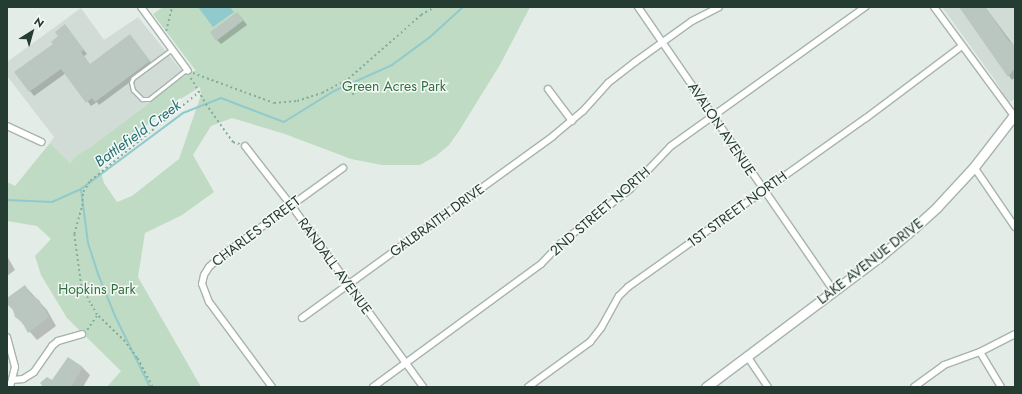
<!DOCTYPE html>
<html>
<head>
<meta charset="utf-8">
<style>
	body { margin:0 }
	#map { position:relative; width:1022px; height:394px; overflow:hidden; background:#e4ece7; font-family:Jost,sans-serif }
	div>[style] { position:absolute }
	.built>* { inset:0; background:#d2dcd6 }
	.green>* { inset:0; background:#bfdbc3 }
	.water>* { inset:0; background:#91cacc }
	.shadow>* { inset:0; background:#0003 }
	.stream>* { height:2px; margin:-1px; padding:0 1px; transform-origin:1px; border-radius:1px; background:#91cacc }
	.building>* { inset:0; background:#bac7c0 }
	.path>* { height:1.5px; margin-top:-0.75px; transform-origin:0; background:repeating-linear-gradient(90deg,#87ad9c 0 2px,transparent 0 5px) }
	.roads { filter:drop-shadow(1px 0 #a7b4ad) drop-shadow(-1px 0 #a7b4ad) drop-shadow(0 1px #a7b4ad) drop-shadow(0 -1px #a7b4ad) }
	.lane>* { height:3px; margin:-1.5px; padding:0 1.5px; transform-origin:1.5px; border-radius:1.5px; background:#fff }
	.street>* { height:6px; margin:-3px; padding:0 3px; transform-origin:3px; border-radius:3px; background:#fff }
	.secondary>* { height:9px; margin:-4.5px; padding:0 4.5px; transform-origin:4.5px; border-radius:4.5px; background:#fff }
	span { translate:-50% -50%; white-space:nowrap; text-align:center; line-height:1.15; -webkit-text-stroke:3px #f4f9f6; paint-order:stroke }
	.park-label { font-size:14px; color:#336f42 }
	.street-label { font-size:14px; color:#253c33 }
	.water-label { font-size:15px; color:#247073; font-style:italic }
	.frame { position:absolute; inset:0; border:8px solid #253c33; pointer-events:none }
	.north { position:absolute; left:12px; top:12px; width:40px; height:40px; -webkit-text-stroke:3px #f4f9f6; paint-order:stroke; rotate:37deg; font-size:11px; font-weight:700; line-height:16px; text-align:center; color:#253c33 }
	.north::after { content:''; display:block; margin:auto; width:14px; height:18px; background:#253c33; clip-path:polygon(50% 0,100% 100%,50% 72%,0 100%) }
</style>
</head>
<body>
<div id="map">
	<div class="built">
		<i style="clip-path:polygon(942px 7px,1015px 7px,1015px 97px,1012px 101px,1008px 102px,995px 80px)"></i>
		<i style="clip-path:polygon(81px 8px,104px 40px,138px 17px,185px 75px,89px 148px,77px 155px,70px 163px,50px 143px,54px 137px,7px 76px,7px 62px)"></i>
	</div>
	<div class="green">
		<i style="clip-path:polygon(evenodd,163px 7px,530px 7px,501px 63px,459px 131px,449px 145px,436px 156px,420px 165px,382px 165px,351px 159px,285px 134px,232px 118px,211px 126px,193px 155px,214px 192px,182px 215px,145px 233px,138px 277px,201px 387px,107px 387px,121px 371px,67px 318px,41px 275px,35px 256px,51px 239px,37px 226px,7px 221px,7px 182px,15px 186px,50px 143px,70px 163px,77px 155px,89px 148px,191px 71px,196px 71px,153px 14px,163px 7px,200px 87px,201px 95px,179px 159px,132px 196px,117px 202px,104px 183px,100px 170px,103px 164px,112px 153px,179px 100px,200px 87px)"></i>
	</div>
	<div class="water">
		<i style="clip-path:polygon(198px 7px,230px 7px,234px 12px,213px 27px)"></i>
	</div>
	<div class="shadow">
		<i style="clip-path:polygon(960px 7px,985px 7px,1015px 47px,1015px 77px,1012px 80px)"></i>
		<i style="clip-path:polygon(241px 17px,247px 25px,221px 44px,217px 40px)"></i>
		<i style="clip-path:polygon(65px 25px,87px 54px,84px 56px,90px 65px,134px 40px,153px 65px,99px 105px,97px 102px,91px 106px,66px 73px,34px 96px,15px 72px,54px 44px)"></i>
		<i style="clip-path:polygon(7px 256px,15px 270px,7px 276px)"></i>
		<i style="clip-path:polygon(25px 286px,47px 310px,56px 326px,37px 340px,16px 316px,14px 310px,7px 301px,7px 299px)"></i>
		<i style="clip-path:polygon(82px 367px,90px 375px,83px 387px,44px 387px)"></i>
	</div>
	<div class="stream">
		<i style="left:81px;top:189px;width:54px;rotate:82.6deg"></i>
		<i style="left:88px;top:243px;width:33px;rotate:72deg"></i>
		<i style="left:98px;top:274px;width:45px;rotate:68deg"></i>
		<i style="left:115px;top:316px;width:79px;rotate:63.8deg"></i>
		<i style="left:7px;top:200px;width:45px;rotate:2.5deg"></i>
		<i style="left:52px;top:202px;width:32px;rotate:-24deg"></i>
		<i style="left:81px;top:189px;width:127px;rotate:-36.7deg"></i>
		<i style="left:183px;top:113px;width:41px;rotate:-21.5deg"></i>
		<i style="left:221px;top:98px;width:67px;rotate:20.9deg"></i>
		<i style="left:284px;top:122px;width:59px;rotate:-31.8deg"></i>
		<i style="left:334px;top:91px;width:64px;rotate:-24.1deg"></i>
		<i style="left:392px;top:65px;width:47px;rotate:-36.4deg"></i>
		<i style="left:430px;top:37px;width:45px;rotate:-42.3deg"></i>
	</div>
	<div class="building">
		<i style="clip-path:polygon(959px 7px,985px 7px,1009px 41px,1015px 46px,1015px 68px,1008px 77px)"></i>
		<i style="clip-path:polygon(237px 12px,244px 20px,216px 41px,210px 32px)"></i>
		<i style="clip-path:polygon(65px 24px,84px 50px,81px 52px,90px 64px,130px 34px,150px 61px,95px 102px,92px 98px,86px 103px,61px 69px,29px 92px,14px 72px,53px 44px,51px 42px,58px 36px,55px 32px)"></i>
		<i style="clip-path:polygon(25px 285px,31px 295px,39px 300px,49px 317px,28px 333px,22px 322px,15px 317px,13px 310px,7px 304px,7px 298px)"></i>
		<i style="clip-path:polygon(68px 357px,83px 367px,71px 387px,43px 387px,40px 383px,47px 377px,52px 380px)"></i>
	</div>
	<div class="path">
		<i style="left:166px;top:31px;width:25px;rotate:-76deg"></i>
		<i style="left:193px;top:73px;width:86px;rotate:20.3deg"></i>
		<i style="left:274px;top:103px;width:23px;rotate:-5deg"></i>
		<i style="left:297px;top:101px;width:26px;rotate:-18deg"></i>
		<i style="left:322px;top:93px;width:30px;rotate:-28deg"></i>
		<i style="left:348px;top:79px;width:97px;rotate:-41.2deg"></i>
		<i style="left:421px;top:15px;width:16px;rotate:-30deg"></i>
		<i style="left:191px;top:78px;width:30px;rotate:60deg"></i>
		<i style="left:206px;top:104px;width:47px;rotate:54.6deg"></i>
		<i style="left:233px;top:142px;width:7px;rotate:16deg"></i>
		<i style="left:343px;top:82px;width:18px;rotate:49deg"></i>
		<i style="left:87px;top:330px;width:18px;rotate:-56deg"></i>
		<i style="left:152px;top:387px;width:33px;rotate:-117deg"></i>
		<i style="left:137px;top:358px;width:20px;rotate:-127deg"></i>
		<i style="left:125px;top:342px;width:39px;rotate:-136deg"></i>
		<i style="left:97px;top:315px;width:14px;rotate:-120deg"></i>
		<i style="left:90px;top:303px;width:19px;rotate:-118deg"></i>
		<i style="left:81px;top:286px;width:52px;rotate:-97.7deg"></i>
		<i style="left:74px;top:234px;width:29px;rotate:-74deg"></i>
		<i style="left:82px;top:206px;width:14px;rotate:-86deg"></i>
		<i style="left:83px;top:192px;width:13px;rotate:-58deg"></i>
		<i style="left:90px;top:181px;width:141px;rotate:-39.2deg"></i>
	</div>
	<div class="roads">
		<div class="lane">
			<i style="left:172px;top:49px;width:49px;rotate:143.4deg"></i>
			<i style="left:133px;top:78px;width:4px;rotate:117deg"></i>
			<i style="left:131px;top:82px;width:8px;rotate:76deg"></i>
			<i style="left:133px;top:90px;width:13px;rotate:45deg"></i>
			<i style="left:142px;top:99px;width:7px"></i>
			<i style="left:149px;top:99px;width:48px;rotate:-38.3deg"></i>
		</div>
		<div class="street">
			<i style="left:141px;top:7px;width:79px;rotate:53.7deg"></i>
			<i style="left:638px;top:7px;width:345px;rotate:55.4deg"></i>
			<i style="left:934px;top:7px;width:135px;rotate:53.7deg"></i>
			<i style="left:548px;top:89px;width:40px;rotate:53deg"></i>
			<i style="left:7px;top:126px;width:38px;rotate:25deg"></i>
			<i style="left:245px;top:146px;width:75px;rotate:52.1deg"></i>
			<i style="left:291px;top:205px;width:225px;rotate:54deg"></i>
			<i style="left:974px;top:167px;width:73px;rotate:55.7deg"></i>
			<i style="left:302px;top:318px;width:310px;rotate:-35.9deg"></i>
			<i style="left:553px;top:136px;width:39px;rotate:-40deg"></i>
			<i style="left:583px;top:111px;width:38px;rotate:-48deg"></i>
			<i style="left:608px;top:83px;width:34px;rotate:-38deg"></i>
			<i style="left:635px;top:62px;width:70px;rotate:-35.7deg"></i>
			<i style="left:692px;top:21px;width:30px;rotate:-27deg"></i>
			<i style="left:7px;top:337px;width:31px;rotate:75deg"></i>
			<i style="left:15px;top:367px;width:21px;rotate:104deg"></i>
			<i style="left:980px;top:352px;width:41px;rotate:59deg"></i>
			<i style="left:747px;top:356px;width:37px;rotate:56deg"></i>
			<i style="left:13px;top:380px;width:10px;rotate:-6deg"></i>
			<i style="left:23px;top:379px;width:13px;rotate:-32deg"></i>
			<i style="left:34px;top:372px;width:32px;rotate:-55deg"></i>
			<i style="left:52px;top:346px;width:8px;rotate:-40deg"></i>
			<i style="left:58px;top:341px;width:25px;rotate:-16deg"></i>
			<i style="left:272px;top:387px;width:106px;rotate:-126.5deg"></i>
			<i style="left:209px;top:302px;width:19px;rotate:-111deg"></i>
			<i style="left:202px;top:284px;width:9px;rotate:-77deg"></i>
			<i style="left:204px;top:275px;width:9px;rotate:-58deg"></i>
			<i style="left:209px;top:267px;width:15px;rotate:-42deg"></i>
			<i style="left:220px;top:257px;width:152px;rotate:-35.9deg"></i>
			<i style="left:373px;top:387px;width:208px;rotate:-36.2deg"></i>
			<i style="left:541px;top:264px;width:29px;rotate:-46deg"></i>
			<i style="left:561px;top:243px;width:88px;rotate:-38deg"></i>
			<i style="left:630px;top:189px;width:59px;rotate:-46.4deg"></i>
			<i style="left:671px;top:146px;width:239px;rotate:-35.6deg"></i>
			<i style="left:528px;top:387px;width:77px;rotate:-36deg"></i>
			<i style="left:590px;top:342px;width:18px;rotate:-52deg"></i>
			<i style="left:601px;top:328px;width:37px;rotate:-61deg"></i>
			<i style="left:619px;top:296px;width:13px;rotate:-45deg"></i>
			<i style="left:628px;top:287px;width:292px;rotate:-35.4deg"></i>
			<i style="left:866px;top:118px;width:120px;rotate:-36.9deg"></i>
			<i style="left:914px;top:387px;width:37px;rotate:-36deg"></i>
			<i style="left:944px;top:365px;width:38px;rotate:-20deg"></i>
			<i style="left:980px;top:352px;width:39px;rotate:-27deg"></i>
		</div>
		<div class="secondary">
			<i style="left:706px;top:387px;width:215px;rotate:-36.9deg"></i>
			<i style="left:878px;top:258px;width:47px;rotate:-39.8deg"></i>
			<i style="left:914px;top:228px;width:31px;rotate:-42deg"></i>
			<i style="left:937px;top:207px;width:54px;rotate:-47.2deg"></i>
			<i style="left:974px;top:167px;width:67px;rotate:-52.3deg"></i>
		</div>
	</div>
	<div class="park-label">
		<span style="left:394px;top:86px">Green Acres Park</span>
		<span style="left:97px;top:289px">Hopkins Park</span>
	</div>
	<div class="street-label">
		<span style="left:722px;top:129px;rotate:56deg">AVALON AVENUE</span>
		<span style="left:737px;top:209px;rotate:-36deg">1ST STREET NORTH</span>
		<span style="left:600px;top:211px;rotate:-41deg">2ND STREET NORTH</span>
		<span style="left:437px;top:220px;rotate:-36deg">GALBRAITH DRIVE</span>
		<span style="left:256px;top:231px;rotate:-37deg">CHARLES STREET</span>
		<span style="left:870px;top:261px;rotate:-38deg">LAKE AVENUE DRIVE</span>
		<span style="left:335px;top:266px;rotate:54deg">RANDALL AVENUE</span>
	</div>
	<div class="water-label">
		<span style="left:138px;top:134px;rotate:-36deg">Battlefield Creek</span>
	</div>
	<div class="frame"></div>
	<div class="north">N</div>
</div>
</body>
</html>
